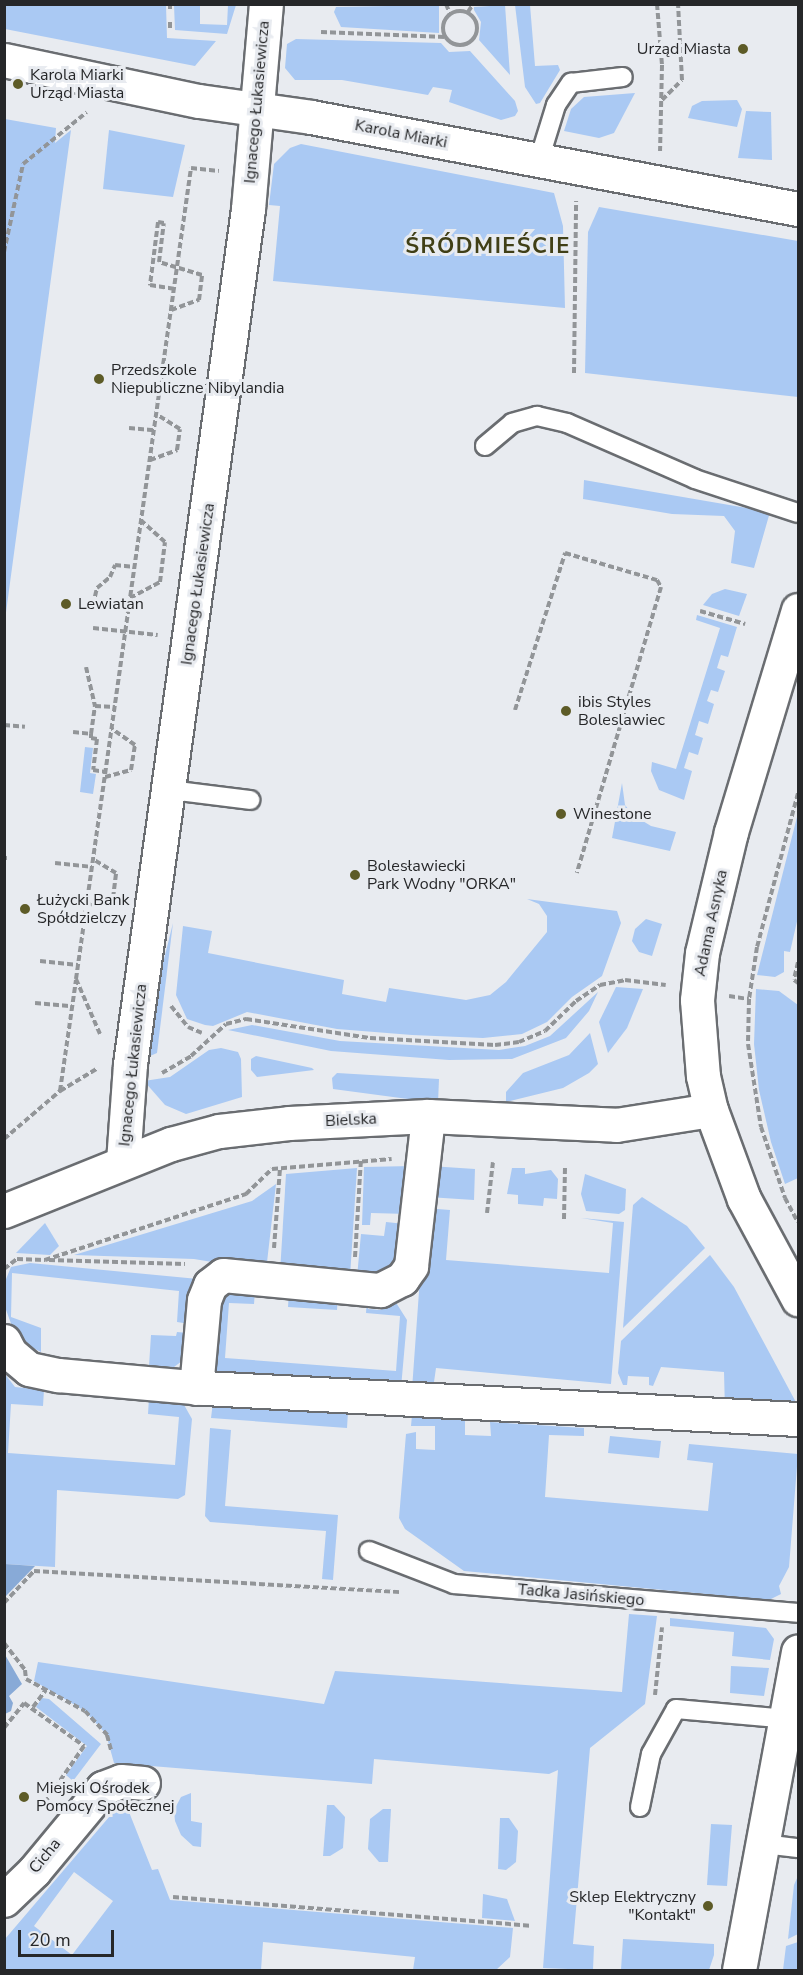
<!DOCTYPE html>
<html>
<head>
<meta charset="utf-8">
<style>
	body { margin:0 }
	#map { position:relative; width:803px; height:1975px; overflow:hidden; background:#e8ebf0; font-family:"Nunito Sans",sans-serif }
	div>[style] { position:absolute }
	.green>* { inset:0; background:#aac9f3 }
	.forest>* { inset:0; background:#88aad7 }
	.path>* { height:4px; margin-top:-2px; transform-origin:0; background:repeating-linear-gradient(90deg,#929598 0 6px,transparent 0 9px) }
	.path>.ring { margin:-2px; padding:0; box-sizing:content-box; background:none; border:4px solid #929598; border-radius:50% }
	.roads { filter:drop-shadow(2px 0 #6a6d71) drop-shadow(-2px 0 #6a6d71) drop-shadow(0 2px #6a6d71) drop-shadow(0 -2px #6a6d71) }
	.lane>* { height:18px; margin:-9px; padding:0 9px; transform-origin:9px; border-radius:9px; background:#fff }
	.street>* { height:33px; margin:-16.5px; padding:0 16.5px; transform-origin:16.5px; border-radius:16.5px; background:#fff }
	.secondary>* { height:33px; margin:-16.5px; padding:0 16.5px; transform-origin:16.5px; border-radius:16.5px; background:#fff }
	.dots>* { width:16px; height:16px; translate:-50% -50%; box-sizing:border-box; border:3px solid #e8ebf0; border-radius:50% }
	span { translate:-50% -50%; white-space:nowrap; text-align:center; line-height:1.15; -webkit-text-stroke:6px #e8ebf0; paint-order:stroke }
	.poi-label { font-size:16px; color:#262729 }
	.right { translate:-100% -50%; text-align:right }
	.left { translate:0 -50%; text-align:left }
	.street-label { font-size:16px; color:#262729 }
	.district-label { font-size:22px; color:#403f16; font-weight:700; letter-spacing:1.5px }
	.frame { position:absolute; inset:0; border:6px solid #262729; pointer-events:none }
	.scale { position:absolute; left:18px; top:1930px; width:96px; height:27px; box-sizing:border-box; border:3px solid #262729; border-top:0; padding-left:8px; font-size:18px; line-height:21px; white-space:nowrap; color:#262729; -webkit-text-stroke:4px #e8ebf0; paint-order:stroke }
</style>
</head>
<body>
<div id="map">
	<div class="green">
		<i style="clip-path:polygon(4px 5px,166px 5px,167px 38px,216px 41px,195px 66px,5px 29px)"></i>
		<i style="clip-path:polygon(174px 5px,200px 5px,200px 24px,227px 25px,228px 5px,236px 5px,227px 34px,175px 30px)"></i>
		<i style="clip-path:polygon(439px 5px,439px 33px,341px 27px,334px 12px,336px 7px)"></i>
		<i style="clip-path:polygon(505px 5px,510px 75px,479px 40px,481px 22px,474px 10px,474px 7px)"></i>
		<i style="clip-path:polygon(515px 5px,530px 5px,535px 66px,558px 65px,560px 70px,540px 103px,536px 104px,525px 87px)"></i>
		<i style="clip-path:polygon(296px 39px,441px 43px,449px 52px,470px 51px,515px 101px,518px 111px,515px 116px,501px 120px,449px 102px,452px 90px,433px 87px,428px 95px,342px 80px,295px 80px,285px 68px,287px 44px)"></i>
		<i style="clip-path:polygon(635px 93px,614px 133px,599px 138px,564px 131px,571px 109px,584px 97px)"></i>
		<i style="clip-path:polygon(737px 100px,742px 109px,737px 127px,688px 118px,692px 106px,702px 101px)"></i>
		<i style="clip-path:polygon(746px 111px,771px 112px,772px 160px,738px 158px)"></i>
		<i style="clip-path:polygon(5px 119px,56px 128px,55px 143px,71px 130px,5px 620px)"></i>
		<i style="clip-path:polygon(109px 130px,185px 145px,173px 197px,103px 189px)"></i>
		<i style="clip-path:polygon(301px 144px,554px 193px,563px 226px,565px 308px,273px 281px,280px 206px,269px 205px,274px 164px,290px 148px)"></i>
		<i style="clip-path:polygon(599px 207px,798px 241px,798px 397px,585px 373px,588px 232px)"></i>
		<i style="clip-path:polygon(584px 480px,770px 512px,754px 568px,731px 563px,735px 531px,724px 516px,672px 514px,583px 499px)"></i>
		<i style="clip-path:polygon(725px 589px,747px 594px,739px 616px,703px 605px,712px 594px)"></i>
		<i style="clip-path:polygon(697px 615px,737px 627px,728px 657px,721px 655px,717px 668px,725px 671px,718px 692px,711px 690px,707px 701px,714px 704px,708px 724px,699px 721px,695px 735px,703px 738px,698px 755px,689px 752px,684px 768px,692px 771px,684px 800px,659px 790px,651px 771px,652px 762px,676px 769px,720px 628px,696px 620px)"></i>
		<i style="clip-path:polygon(85px 747px,93px 748px,90px 773px,96px 774px,93px 794px,80px 792px)"></i>
		<i style="clip-path:polygon(622px 783px,625px 805px,633px 815px,651px 826px,676px 832px,670px 851px,612px 838px)"></i>
		<i style="clip-path:polygon(798px 813px,798px 917px,790px 952px,784px 951px,784px 972px,775px 977px,757px 975px)"></i>
		<i style="clip-path:polygon(527px 899px,617px 911px,621px 923px,602px 976px,572px 997px,547px 1022px,522px 1034px,483px 1038px,412px 1035px,337px 1029px,247px 1012px,213px 1026px,205px 1025px,187px 1019px,176px 995px,183px 926px,212px 931px,208px 953px,344px 980px,342px 994px,386px 1002px,389px 988px,466px 1000px,490px 995px,506px 982px,547px 932px,547px 916px,539px 904px)"></i>
		<i style="clip-path:polygon(646px 919px,662px 924px,652px 956px,639px 952px,632px 941px,635px 929px)"></i>
		<i style="clip-path:polygon(173px 923px,157px 1053px,143px 1059px,144px 1040px)"></i>
		<i style="clip-path:polygon(616px 987px,643px 989px,627px 1028px,608px 1053px,599px 1022px)"></i>
		<i style="clip-path:polygon(756px 989px,779px 991px,798px 1005px,798px 1178px,785px 1184px,771px 1142px,759px 1090px,754px 1044px)"></i>
		<i style="clip-path:polygon(598px 992px,589px 1011px,566px 1038px,512px 1059px,449px 1060px,331px 1051px,228px 1030px,252px 1025px,340px 1041px,499px 1050px,525px 1046px,550px 1036px)"></i>
		<i style="clip-path:polygon(590px 1033px,598px 1064px,589px 1073px,563px 1088px,506px 1102px,506px 1092px,523px 1073px,569px 1055px)"></i>
		<i style="clip-path:polygon(221px 1048px,238px 1052px,241px 1059px,242px 1097px,186px 1114px,165px 1105px,144px 1081px,170px 1077px,209px 1050px)"></i>
		<i style="clip-path:polygon(256px 1056px,312px 1068px,314px 1070px,257px 1077px,251px 1070px,251px 1059px)"></i>
		<i style="clip-path:polygon(337px 1073px,439px 1079px,438px 1103px,333px 1089px,332px 1078px)"></i>
		<i style="clip-path:polygon(412px 1166px,408px 1214px,371px 1213px,370px 1225px,362px 1225px,364px 1167px)"></i>
		<i style="clip-path:polygon(430px 1166px,475px 1169px,474px 1200px,428px 1197px)"></i>
		<i style="clip-path:polygon(357px 1168px,350px 1277px,280px 1273px,286px 1174px)"></i>
		<i style="clip-path:polygon(512px 1168px,525px 1168px,525px 1174px,551px 1170px,558px 1179px,557px 1199px,544px 1198px,543px 1206px,518px 1204px,518px 1195px,507px 1194px)"></i>
		<i style="clip-path:polygon(585px 1174px,626px 1189px,625px 1210px,619px 1214px,586px 1211px,581px 1194px)"></i>
		<i style="clip-path:polygon(276px 1184px,266px 1271px,194px 1259px,74px 1255px,252px 1201px)"></i>
		<i style="clip-path:polygon(642px 1197px,687px 1226px,705px 1248px,623px 1328px,633px 1205px)"></i>
		<i style="clip-path:polygon(425px 1208px,450px 1210px,446px 1260px,609px 1273px,613px 1223px,581px 1218px,624px 1222px,611px 1384px,436px 1368px,433px 1389px,412px 1389px)"></i>
		<i style="clip-path:polygon(386px 1222px,405px 1224px,402px 1258px,376px 1278px,357px 1277px,361px 1234px,384px 1236px)"></i>
		<i style="clip-path:polygon(45px 1223px,59px 1246px,50px 1255px,16px 1253px)"></i>
		<i style="clip-path:polygon(710px 1255px,734px 1287px,798px 1406px,725px 1411px,724px 1372px,661px 1367px,653px 1386px,649px 1385px,649px 1377px,628px 1376px,627px 1385px,623px 1385px,618px 1373px,621px 1341px)"></i>
		<i style="clip-path:polygon(30px 1263px,198px 1279px,190px 1324px,177px 1322px,179px 1291px,12px 1273px,11px 1317px,41px 1328px,41px 1352px,27px 1345px,13px 1329px,5px 1307px,4px 1284px,11px 1267px)"></i>
		<i style="clip-path:polygon(237px 1289px,255px 1291px,254px 1304px,229px 1303px,225px 1358px,396px 1371px,400px 1316px,366px 1313px,367px 1298px,368px 1309px,381px 1310px,381px 1300px,395px 1301px,407px 1320px,401px 1388px,214px 1371px,219px 1297px)"></i>
		<i style="clip-path:polygon(289px 1291px,338px 1294px,337px 1310px,288px 1307px)"></i>
		<i style="clip-path:polygon(177px 1332px,188px 1333px,182px 1361px,174px 1367px,149px 1366px,151px 1335px,176px 1336px)"></i>
		<i style="clip-path:polygon(4px 1373px,15px 1387px,44px 1390px,43px 1406px,11px 1404px,8px 1453px,175px 1465px,179px 1417px,148px 1414px,149px 1398px,183px 1403px,192px 1419px,185px 1495px,178px 1499px,57px 1490px,55px 1567px,5px 1564px)"></i>
		<i style="clip-path:polygon(213px 1402px,348px 1412px,347px 1428px,211px 1418px)"></i>
		<i style="clip-path:polygon(412px 1415px,465px 1417px,465px 1435px,491px 1436px,490px 1422px,584px 1428px,584px 1436px,549px 1435px,545px 1497px,708px 1511px,713px 1463px,687px 1460px,689px 1444px,798px 1454px,789px 1567px,779px 1586px,781px 1594px,769px 1600px,464px 1571px,405px 1529px,399px 1518px,406px 1434px,416px 1432px,416px 1449px,435px 1450px,435px 1426px,411px 1426px)"></i>
		<i style="clip-path:polygon(210px 1428px,231px 1430px,225px 1506px,338px 1515px,333px 1580px,322px 1579px,326px 1531px,210px 1522px,205px 1516px)"></i>
		<i style="clip-path:polygon(610px 1436px,661px 1441px,659px 1458px,608px 1453px)"></i>
		<i style="clip-path:polygon(629px 1614px,657px 1616px,645px 1704px,590px 1748px,573px 1944px,594px 1946px,593px 1970px,543px 1968px,558px 1770px,549px 1774px,374px 1759px,372px 1784px,114px 1763px,106px 1734px,85px 1711px,34px 1681px,38px 1662px,324px 1704px,335px 1671px,622px 1692px)"></i>
		<i style="clip-path:polygon(670px 1618px,766px 1628px,774px 1639px,770px 1660px,732px 1656px,734px 1632px,670px 1626px)"></i>
		<i style="clip-path:polygon(731px 1666px,769px 1668px,764px 1696px,730px 1693px)"></i>
		<i style="clip-path:polygon(42px 1698px,49px 1699px,101px 1744px,73px 1781px,66px 1775px,87px 1746px,36px 1707px)"></i>
		<i style="clip-path:polygon(191px 1793px,191px 1821px,202px 1823px,201px 1847px,193px 1846px,181px 1835px,175px 1821px,174px 1810px,181px 1797px)"></i>
		<i style="clip-path:polygon(327px 1805px,334px 1805px,345px 1817px,343px 1848px,330px 1856px,323px 1856px)"></i>
		<i style="clip-path:polygon(383px 1809px,391px 1809px,388px 1862px,379px 1862px,368px 1849px,370px 1819px)"></i>
		<i style="clip-path:polygon(evenodd,115px 1810px,129px 1812px,152px 1870px,158px 1869px,170px 1900px,513px 1928px,510px 1957px,496px 1970px,413px 1970px,415px 1957px,263px 1942px,261px 1970px,5px 1970px,5px 1939px,115px 1810px,74px 1872px,113px 1901px,72px 1955px,34px 1926px,74px 1872px)"></i>
		<i style="clip-path:polygon(500px 1818px,509px 1818px,518px 1831px,516px 1862px,506px 1870px,498px 1869px)"></i>
		<i style="clip-path:polygon(711px 1824px,732px 1825px,727px 1886px,707px 1885px)"></i>
		<i style="clip-path:polygon(798px 1876px,798px 1934px,788px 1939px,794px 1885px)"></i>
		<i style="clip-path:polygon(483px 1894px,507px 1899px,515px 1921px,482px 1918px)"></i>
		<i style="clip-path:polygon(623px 1939px,714px 1944px,714px 1955px,709px 1970px,621px 1970px)"></i>
		<i style="clip-path:polygon(798px 1942px,798px 1970px,783px 1970px,786px 1946px)"></i>
	</div>
	<div class="forest">
		<i style="clip-path:polygon(5px 1564px,35px 1566px,5px 1597px,4px 1564px)"></i>
		<i style="clip-path:polygon(4px 1653px,22px 1684px,9px 1696px,13px 1703px,11px 1711px,5px 1714px)"></i>
	</div>
	<div class="path">
		<i style="left:170px;top:4px;width:5px;rotate:90deg"></i>
		<i style="left:446px;top:4px;width:11px;rotate:68deg"></i>
		<i style="left:657px;top:4px;width:61px;rotate:85.3deg"></i>
		<i style="left:662px;top:65px;width:86px;rotate:91.3deg"></i>
		<i class="ring" style="left:443px;top:11px;width:30px;height:30px"></i>
		<i style="left:468px;top:12px;width:9px;rotate:-58deg"></i>
		<i style="left:170px;top:22px;width:6px;rotate:90deg"></i>
		<i style="left:321px;top:32px;width:124px;rotate:2.3deg"></i>
		<i style="left:662px;top:100px;width:28px;rotate:-45deg"></i>
		<i style="left:682px;top:80px;width:76px;rotate:-93deg"></i>
		<i style="left:4px;top:252px;width:90px;rotate:-77.8deg"></i>
		<i style="left:23px;top:164px;width:82px;rotate:-39.1deg"></i>
		<i style="left:171px;top:310px;width:30px;rotate:-20deg"></i>
		<i style="left:199px;top:300px;width:25px;rotate:-83deg"></i>
		<i style="left:202px;top:275px;width:45px;rotate:-163.2deg"></i>
		<i style="left:159px;top:262px;width:39px;rotate:-83deg"></i>
		<i style="left:164px;top:223px;width:6px;rotate:-171deg"></i>
		<i style="left:158px;top:222px;width:64px;rotate:97.2deg"></i>
		<i style="left:150px;top:285px;width:24px;rotate:9deg"></i>
		<i style="left:574px;top:373px;width:172px;rotate:-89.3deg"></i>
		<i style="left:129px;top:428px;width:25px;rotate:5deg"></i>
		<i style="left:150px;top:460px;width:29px;rotate:-20deg"></i>
		<i style="left:177px;top:450px;width:21px;rotate:-82deg"></i>
		<i style="left:180px;top:429px;width:28px;rotate:-148deg"></i>
		<i style="left:130px;top:598px;width:34px;rotate:-28deg"></i>
		<i style="left:160px;top:582px;width:40px;rotate:-82.9deg"></i>
		<i style="left:165px;top:542px;width:31px;rotate:-138deg"></i>
		<i style="left:93px;top:605px;width:17px;rotate:-77deg"></i>
		<i style="left:97px;top:588px;width:17px;rotate:-40deg"></i>
		<i style="left:110px;top:577px;width:13px;rotate:-67deg"></i>
		<i style="left:115px;top:565px;width:20px;rotate:6deg"></i>
		<i style="left:700px;top:611px;width:47px;rotate:16.1deg"></i>
		<i style="left:93px;top:628px;width:65px;rotate:6.1deg"></i>
		<i style="left:86px;top:667px;width:40px;rotate:77deg"></i>
		<i style="left:515px;top:710px;width:165px;rotate:-72.3deg"></i>
		<i style="left:565px;top:553px;width:96px;rotate:16.4deg"></i>
		<i style="left:657px;top:580px;width:8px;rotate:60deg"></i>
		<i style="left:661px;top:587px;width:298px;rotate:106.4deg"></i>
		<i style="left:4px;top:725px;width:21px;rotate:5deg"></i>
		<i style="left:73px;top:732px;width:18px;rotate:6deg"></i>
		<i style="left:91px;top:734px;width:28px;rotate:-82deg"></i>
		<i style="left:95px;top:706px;width:20px;rotate:3deg"></i>
		<i style="left:91px;top:734px;width:4px;rotate:90deg"></i>
		<i style="left:91px;top:738px;width:6px;rotate:9deg"></i>
		<i style="left:97px;top:739px;width:31px;rotate:97deg"></i>
		<i style="left:93px;top:770px;width:12px;rotate:9deg"></i>
		<i style="left:105px;top:777px;width:27px;rotate:-15deg"></i>
		<i style="left:131px;top:770px;width:25px;rotate:-81deg"></i>
		<i style="left:135px;top:745px;width:28px;rotate:-145deg"></i>
		<i style="left:798px;top:793px;width:159px;rotate:104.9deg"></i>
		<i style="left:757px;top:947px;width:53px;rotate:98.7deg"></i>
		<i style="left:749px;top:999px;width:45px;rotate:91.3deg"></i>
		<i style="left:748px;top:1044px;width:84px;rotate:81.1deg"></i>
		<i style="left:761px;top:1127px;width:75px;rotate:71.3deg"></i>
		<i style="left:785px;top:1198px;width:27px;rotate:62deg"></i>
		<i style="left:4px;top:858px;width:3px"></i>
		<i style="left:55px;top:863px;width:37px;rotate:6deg"></i>
		<i style="left:86px;top:906px;width:28px;rotate:-17deg"></i>
		<i style="left:113px;top:898px;width:25px;rotate:-83deg"></i>
		<i style="left:116px;top:873px;width:27px;rotate:-149deg"></i>
		<i style="left:52px;top:917px;width:32px;rotate:7deg"></i>
		<i style="left:40px;top:961px;width:38px;rotate:6deg"></i>
		<i style="left:798px;top:962px;width:18px;rotate:103deg"></i>
		<i style="left:794px;top:980px;width:5px;rotate:37deg"></i>
		<i style="left:729px;top:996px;width:20px;rotate:9deg"></i>
		<i style="left:35px;top:1003px;width:37px;rotate:5deg"></i>
		<i style="left:171px;top:1006px;width:27px;rotate:51deg"></i>
		<i style="left:188px;top:1027px;width:15px;rotate:23deg"></i>
		<i style="left:100px;top:1034px;width:60px;rotate:-113.6deg"></i>
		<i style="left:76px;top:979px;width:819px;rotate:-81.93deg"></i>
		<i style="left:191px;top:168px;width:28px;rotate:6deg"></i>
		<i style="left:162px;top:1073px;width:34px;rotate:-30deg"></i>
		<i style="left:191px;top:1056px;width:47px;rotate:-42.4deg"></i>
		<i style="left:226px;top:1024px;width:21px;rotate:-14deg"></i>
		<i style="left:246px;top:1019px;width:125px;rotate:8.7deg"></i>
		<i style="left:370px;top:1038px;width:125px;rotate:3.2deg"></i>
		<i style="left:495px;top:1045px;width:24px;rotate:-7deg"></i>
		<i style="left:519px;top:1042px;width:28px;rotate:-23deg"></i>
		<i style="left:545px;top:1031px;width:43px;rotate:-44.1deg"></i>
		<i style="left:576px;top:1001px;width:29px;rotate:-34deg"></i>
		<i style="left:600px;top:985px;width:25px;rotate:-11deg"></i>
		<i style="left:625px;top:980px;width:41px;rotate:7deg"></i>
		<i style="left:60px;top:1091px;width:112px;rotate:-81.8deg"></i>
		<i style="left:4px;top:1139px;width:74px;rotate:-40.6deg"></i>
		<i style="left:60px;top:1091px;width:44px;rotate:-31.2deg"></i>
		<i style="left:487px;top:1213px;width:51px;rotate:-83.3deg"></i>
		<i style="left:564px;top:1219px;width:53px;rotate:-88.9deg"></i>
		<i style="left:274px;top:1248px;width:80px;rotate:-85.7deg"></i>
		<i style="left:355px;top:1257px;width:97px;rotate:-86.5deg"></i>
		<i style="left:49px;top:1260px;width:136px;rotate:1.7deg"></i>
		<i style="left:4px;top:1269px;width:16px;rotate:-38deg"></i>
		<i style="left:17px;top:1259px;width:28px;rotate:2deg"></i>
		<i style="left:45px;top:1260px;width:212px;rotate:-18.2deg"></i>
		<i style="left:246px;top:1194px;width:36px;rotate:-44deg"></i>
		<i style="left:272px;top:1169px;width:120px;rotate:-4.8deg"></i>
		<i style="left:4px;top:1603px;width:44px;rotate:-46.8deg"></i>
		<i style="left:34px;top:1571px;width:367px;rotate:3.3deg"></i>
		<i style="left:4px;top:1643px;width:34px;rotate:52deg"></i>
		<i style="left:25px;top:1670px;width:9px;rotate:84deg"></i>
		<i style="left:26px;top:1679px;width:67px;rotate:28.5deg"></i>
		<i style="left:85px;top:1711px;width:33px;rotate:47deg"></i>
		<i style="left:107px;top:1735px;width:16px;rotate:75deg"></i>
		<i style="left:655px;top:1695px;width:68px;rotate:-84.1deg"></i>
		<i style="left:33px;top:1707px;width:21px;rotate:-53deg"></i>
		<i style="left:4px;top:1728px;width:32px;rotate:-51deg"></i>
		<i style="left:24px;top:1703px;width:74px;rotate:35.6deg"></i>
		<i style="left:84px;top:1746px;width:75px;rotate:124.7deg"></i>
		<i style="left:173px;top:1897px;width:358px;rotate:4.6deg"></i>
	</div>
	<div class="roads">
		<div class="lane">
			<i style="left:539px;top:160px;width:58px;rotate:-72.8deg"></i>
			<i style="left:556px;top:105px;width:27px;rotate:-56deg"></i>
			<i style="left:571px;top:83px;width:52px;rotate:-6.6deg"></i>
			<i style="left:485px;top:446px;width:35px;rotate:-40deg"></i>
			<i style="left:512px;top:423px;width:26px;rotate:-16deg"></i>
			<i style="left:537px;top:416px;width:31px;rotate:13deg"></i>
			<i style="left:567px;top:423px;width:140px;rotate:23.6deg"></i>
			<i style="left:695px;top:479px;width:108px;rotate:18.3deg"></i>
			<i style="left:170px;top:790px;width:81px;rotate:7.1deg"></i>
			<i style="left:369px;top:1551px;width:91px;rotate:21.2deg"></i>
			<i style="left:454px;top:1584px;width:345px;rotate:4.8deg"></i>
			<i style="left:640px;top:1807px;width:54px;rotate:-78.3deg"></i>
			<i style="left:651px;top:1754px;width:51px;rotate:-60.9deg"></i>
			<i style="left:676px;top:1709px;width:111px;rotate:5.1deg"></i>
			<i style="left:764px;top:1844px;width:34px;rotate:7deg"></i>
		</div>
		<div class="street">
			<i style="left:123px;top:1162px;width:98px;rotate:-85.9deg"></i>
			<i style="left:130px;top:1064px;width:863px;rotate:-82.14deg"></i>
			<i style="left:248px;top:209px;width:206px;rotate:-85deg"></i>
			<i style="left:4px;top:1211px;width:180px;rotate:-21.9deg"></i>
			<i style="left:171px;top:1144px;width:50px;rotate:-15.2deg"></i>
			<i style="left:219px;top:1131px;width:70px;rotate:-6.5deg"></i>
			<i style="left:289px;top:1123px;width:139px;rotate:-2.9deg"></i>
			<i style="left:428px;top:1116px;width:188px;rotate:2.7deg"></i>
			<i style="left:616px;top:1125px;width:96px;rotate:-9deg"></i>
			<i style="left:4px;top:1341px;width:13px;rotate:63deg"></i>
			<i style="left:10px;top:1353px;width:25px;rotate:40deg"></i>
			<i style="left:29px;top:1369px;width:30px;rotate:12deg"></i>
			<i style="left:58px;top:1375px;width:147px;rotate:5.1deg"></i>
			<i style="left:204px;top:1388px;width:595px;rotate:2.99deg"></i>
			<i style="left:196px;top:1388px;width:88px;rotate:-84.8deg"></i>
			<i style="left:204px;top:1300px;width:16px;rotate:-68deg"></i>
			<i style="left:210px;top:1285px;width:16px;rotate:-38deg"></i>
			<i style="left:223px;top:1275px;width:158px;rotate:5.5deg"></i>
			<i style="left:380px;top:1290px;width:25px;rotate:-27deg"></i>
			<i style="left:402px;top:1279px;width:16px;rotate:-55deg"></i>
			<i style="left:411px;top:1266px;width:151px;rotate:-83.5deg"></i>
			<i style="left:4px;top:1900px;width:42px;rotate:-44deg"></i>
			<i style="left:34px;top:1871px;width:108px;rotate:-50.3deg"></i>
			<i style="left:103px;top:1788px;width:19px;rotate:-21deg"></i>
			<i style="left:121px;top:1781px;width:22px;rotate:5deg"></i>
			<i style="left:739px;top:1970px;width:324px;rotate:-79.5deg"></i>
		</div>
		<div class="secondary">
			<i style="left:4px;top:60px;width:199px;rotate:11.9deg"></i>
			<i style="left:199px;top:101px;width:113px;rotate:8.1deg"></i>
			<i style="left:311px;top:117px;width:496px;rotate:10.7deg"></i>
			<i style="left:798px;top:610px;width:232px;rotate:106.8deg"></i>
			<i style="left:731px;top:832px;width:124px;rotate:103.5deg"></i>
			<i style="left:702px;top:953px;width:47px;rotate:96.1deg"></i>
			<i style="left:697px;top:1000px;width:76px;rotate:85.5deg"></i>
			<i style="left:703px;top:1076px;width:35px;rotate:77deg"></i>
			<i style="left:711px;top:1110px;width:95px;rotate:69.7deg"></i>
			<i style="left:744px;top:1199px;width:114px;rotate:61.6deg"></i>
		</div>
	</div>
	<div class="dots">
		<i style="left:743px;top:49px;background:#5d5b27"></i>
		<i style="left:18px;top:84px;background:#5d5b27"></i>
		<i style="left:99px;top:379px;background:#5d5b27"></i>
		<i style="left:66px;top:604px;background:#5d5b27"></i>
		<i style="left:566px;top:711px;background:#5d5b27"></i>
		<i style="left:561px;top:814px;background:#5d5b27"></i>
		<i style="left:355px;top:875px;background:#5d5b27"></i>
		<i style="left:25px;top:909px;background:#5d5b27"></i>
		<i style="left:24px;top:1797px;background:#5d5b27"></i>
		<i style="left:708px;top:1906px;background:#5d5b27"></i>
	</div>
	<div class="poi-label">
		<span class="right" style="left:731px;top:49px">Urząd Miasta</span>
		<span class="left" style="left:30px;top:84px">Karola Miarki<br>Urząd Miasta</span>
		<span class="left" style="left:111px;top:379px">Przedszkole<br>Niepubliczne Nibylandia</span>
		<span class="left" style="left:78px;top:604px">Lewiatan</span>
		<span class="left" style="left:578px;top:711px">ibis Styles<br>Boleslawiec</span>
		<span class="left" style="left:573px;top:814px">Winestone</span>
		<span class="left" style="left:367px;top:875px">Bolesławiecki<br>Park Wodny "ORKA"</span>
		<span class="left" style="left:37px;top:909px">Łużycki Bank<br>Spółdzielczy</span>
		<span class="left" style="left:36px;top:1797px">Miejski Ośrodek<br>Pomocy Społecznej</span>
		<span class="right" style="left:696px;top:1906px">Sklep Elektryczny<br>"Kontakt"</span>
	</div>
	<div class="street-label">
		<span style="left:257px;top:102px;rotate:-85deg">Ignacego Łukasiewicza</span>
		<span style="left:401px;top:134px;rotate:11deg">Karola Miarki</span>
		<span style="left:198px;top:584px;rotate:-82deg">Ignacego Łukasiewicza</span>
		<span style="left:711px;top:923px;rotate:-78deg">Adama Asnyka</span>
		<span style="left:133px;top:1065px;rotate:-84deg">Ignacego Łukasiewicza</span>
		<span style="left:351px;top:1120px;rotate:-3deg">Bielska</span>
		<span style="left:581px;top:1595px;rotate:5deg">Tadka Jasińskiego</span>
		<span style="left:45px;top:1856px;rotate:-51deg">Cicha</span>
	</div>
	<div class="district-label">
		<span style="left:488px;top:247px">ŚRÓDMIEŚCIE</span>
	</div>
	<div class="frame"></div>
	<div class="scale">20 m</div>
</div>
</body>
</html>
